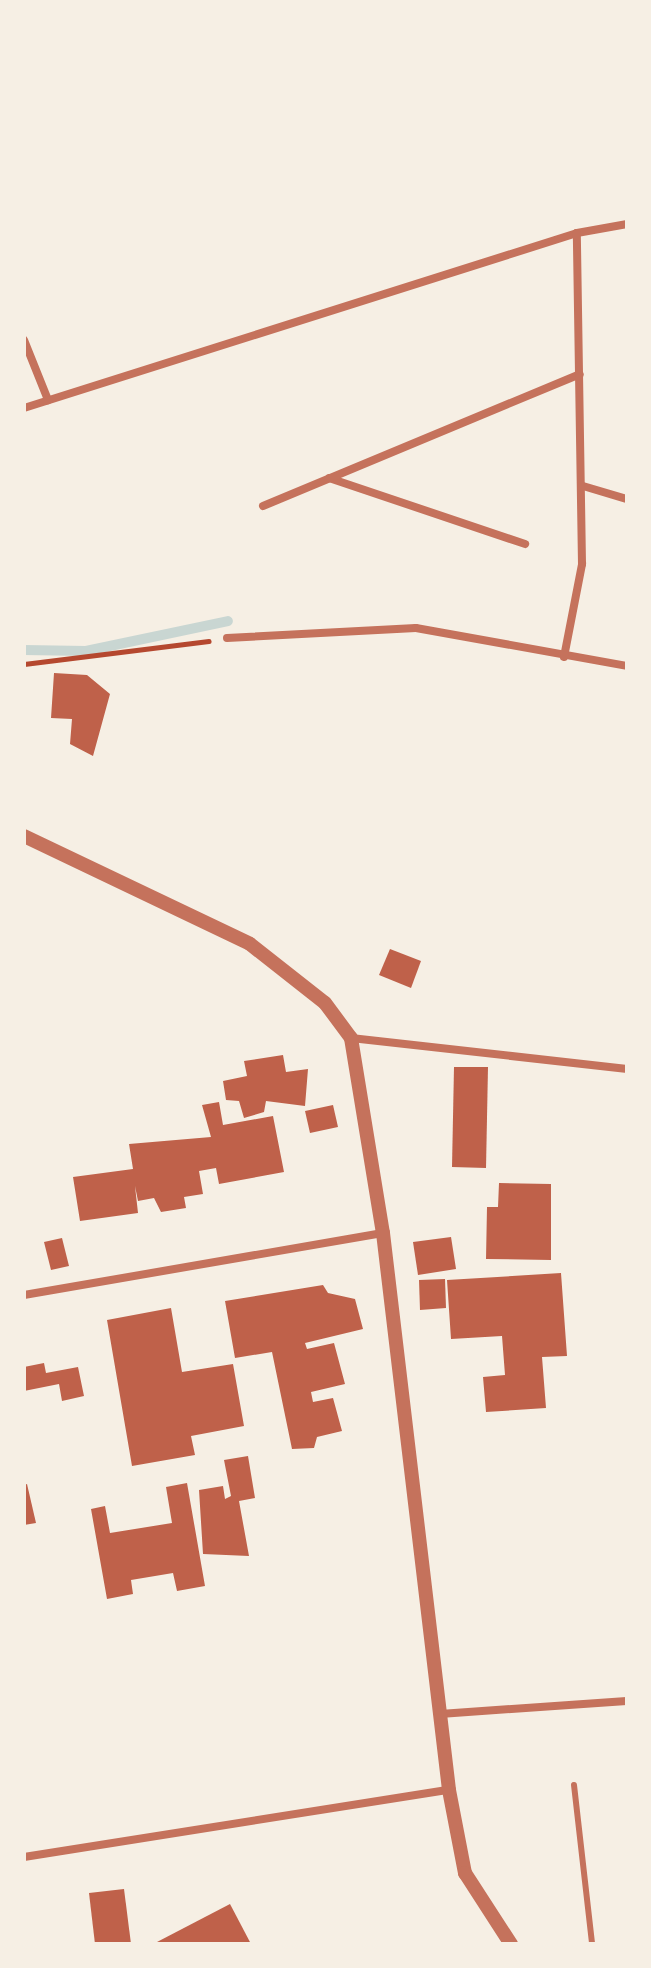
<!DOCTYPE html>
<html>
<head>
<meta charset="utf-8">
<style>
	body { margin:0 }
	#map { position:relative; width:651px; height:1968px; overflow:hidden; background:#f6efe4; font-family:Ubuntu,sans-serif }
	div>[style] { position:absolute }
	.stream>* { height:10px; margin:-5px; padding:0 5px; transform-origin:5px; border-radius:5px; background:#c9d6d2 }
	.building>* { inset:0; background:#bf614a }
	.path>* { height:5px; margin:-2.5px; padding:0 2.5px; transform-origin:2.5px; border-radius:2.5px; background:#b5482f }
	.service>* { height:6px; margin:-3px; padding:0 3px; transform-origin:3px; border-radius:3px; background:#c5725c }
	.minor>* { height:8px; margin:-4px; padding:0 4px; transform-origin:4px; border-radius:4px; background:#c5725c }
	.tertiary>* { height:14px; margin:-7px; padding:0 7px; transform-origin:7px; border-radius:7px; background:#c5725c }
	span { translate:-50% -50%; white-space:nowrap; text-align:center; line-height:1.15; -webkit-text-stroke:8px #f6efe4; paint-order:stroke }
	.frame { position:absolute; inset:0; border:26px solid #f6efe4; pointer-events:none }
</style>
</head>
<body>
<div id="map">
	<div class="stream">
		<i style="left:24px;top:650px;width:62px;rotate:0.9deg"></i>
		<i style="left:86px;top:651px;width:145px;rotate:-11.9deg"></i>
	</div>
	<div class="building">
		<i style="clip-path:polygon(54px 673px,87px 675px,110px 694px,93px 756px,70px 744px,72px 719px,51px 718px)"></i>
		<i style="clip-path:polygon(390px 949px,421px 961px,411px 988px,379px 975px)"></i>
		<i style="clip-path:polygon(283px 1055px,286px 1072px,308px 1069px,305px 1106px,266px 1101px,264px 1112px,244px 1118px,239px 1101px,226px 1100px,223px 1081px,247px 1076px,244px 1061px)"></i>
		<i style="clip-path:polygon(454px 1067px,488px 1067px,486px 1168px,452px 1167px)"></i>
		<i style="clip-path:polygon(219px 1102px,223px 1125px,273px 1116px,284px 1172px,219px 1184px,216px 1168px,199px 1171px,203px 1194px,184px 1197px,186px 1208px,161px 1212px,154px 1198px,138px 1201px,135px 1186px,138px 1213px,80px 1221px,73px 1177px,133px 1169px,129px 1144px,211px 1137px,202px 1105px)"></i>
		<i style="clip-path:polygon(333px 1105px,338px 1127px,310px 1133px,305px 1111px)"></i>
		<i style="clip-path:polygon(499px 1183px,551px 1184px,551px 1260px,486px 1259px,487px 1207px,498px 1207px)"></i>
		<i style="clip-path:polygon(451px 1237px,456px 1269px,418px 1275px,413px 1242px)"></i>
		<i style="clip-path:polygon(62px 1238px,69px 1266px,51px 1270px,44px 1242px)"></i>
		<i style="clip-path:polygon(561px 1273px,567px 1356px,542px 1357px,546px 1408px,486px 1412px,483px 1377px,505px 1375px,502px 1336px,451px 1339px,447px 1280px)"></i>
		<i style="clip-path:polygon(445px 1279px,446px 1308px,420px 1310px,419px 1280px)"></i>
		<i style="clip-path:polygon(323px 1285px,328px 1293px,355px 1299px,363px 1329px,305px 1343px,307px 1349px,334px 1343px,345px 1384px,311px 1392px,313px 1402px,333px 1398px,342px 1431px,317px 1437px,314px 1448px,292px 1449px,272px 1352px,235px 1358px,225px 1301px)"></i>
		<i style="clip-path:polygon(171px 1308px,182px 1372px,233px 1364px,244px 1426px,191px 1436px,195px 1455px,132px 1466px,107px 1320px)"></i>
		<i style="clip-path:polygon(44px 1363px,46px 1373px,78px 1367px,84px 1396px,62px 1401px,59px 1384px,24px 1391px,24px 1367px)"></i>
		<i style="clip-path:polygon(248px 1456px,255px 1498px,239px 1501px,249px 1556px,203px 1554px,199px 1490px,223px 1486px,225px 1499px,231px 1496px,224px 1460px)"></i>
		<i style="clip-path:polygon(187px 1483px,205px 1586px,177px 1591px,173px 1573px,131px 1580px,133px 1594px,107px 1599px,91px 1509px,105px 1506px,110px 1533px,172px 1523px,166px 1487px)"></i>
		<i style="clip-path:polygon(27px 1484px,36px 1523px,24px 1525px,24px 1485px)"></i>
		<i style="clip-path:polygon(124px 1889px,131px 1944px,95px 1944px,89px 1893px)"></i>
		<i style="clip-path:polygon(230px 1904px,251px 1944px,158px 1944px,157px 1942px)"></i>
	</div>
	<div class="path">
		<i style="left:24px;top:664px;width:186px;rotate:-7.1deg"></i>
	</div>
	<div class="service">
		<i style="left:574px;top:1785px;width:160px;rotate:83.5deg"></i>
	</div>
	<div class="minor">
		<i style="left:24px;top:340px;width:65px;rotate:68.2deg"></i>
		<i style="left:24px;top:408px;width:580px;rotate:-17.56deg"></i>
		<i style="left:577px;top:233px;width:51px;rotate:-10.2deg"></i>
		<i style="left:329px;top:478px;width:207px;rotate:18.6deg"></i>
		<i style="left:583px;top:486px;width:46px;rotate:16.5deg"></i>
		<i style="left:263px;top:506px;width:343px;rotate:-22.6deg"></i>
		<i style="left:227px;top:638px;width:189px;rotate:-3deg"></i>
		<i style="left:416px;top:628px;width:214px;rotate:10.2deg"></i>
		<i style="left:564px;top:657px;width:95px;rotate:-79deg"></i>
		<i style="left:582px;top:564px;width:331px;rotate:-90.9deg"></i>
		<i style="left:351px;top:1038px;width:278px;rotate:6.4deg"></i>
		<i style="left:24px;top:1295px;width:364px;rotate:-9.8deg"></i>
		<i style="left:440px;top:1714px;width:187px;rotate:-4deg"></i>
		<i style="left:24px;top:1857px;width:430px;rotate:-9deg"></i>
	</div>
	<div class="tertiary">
		<i style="left:24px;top:836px;width:250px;rotate:25.5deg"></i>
		<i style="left:250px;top:944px;width:95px;rotate:38.2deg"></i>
		<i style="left:325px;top:1003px;width:44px;rotate:53.4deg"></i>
		<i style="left:351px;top:1038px;width:198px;rotate:80.7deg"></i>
		<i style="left:383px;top:1233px;width:561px;rotate:83.24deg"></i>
		<i style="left:449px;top:1790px;width:85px;rotate:79.1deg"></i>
		<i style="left:465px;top:1873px;width:85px;rotate:57.1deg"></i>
	</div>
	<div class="frame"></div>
</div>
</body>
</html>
